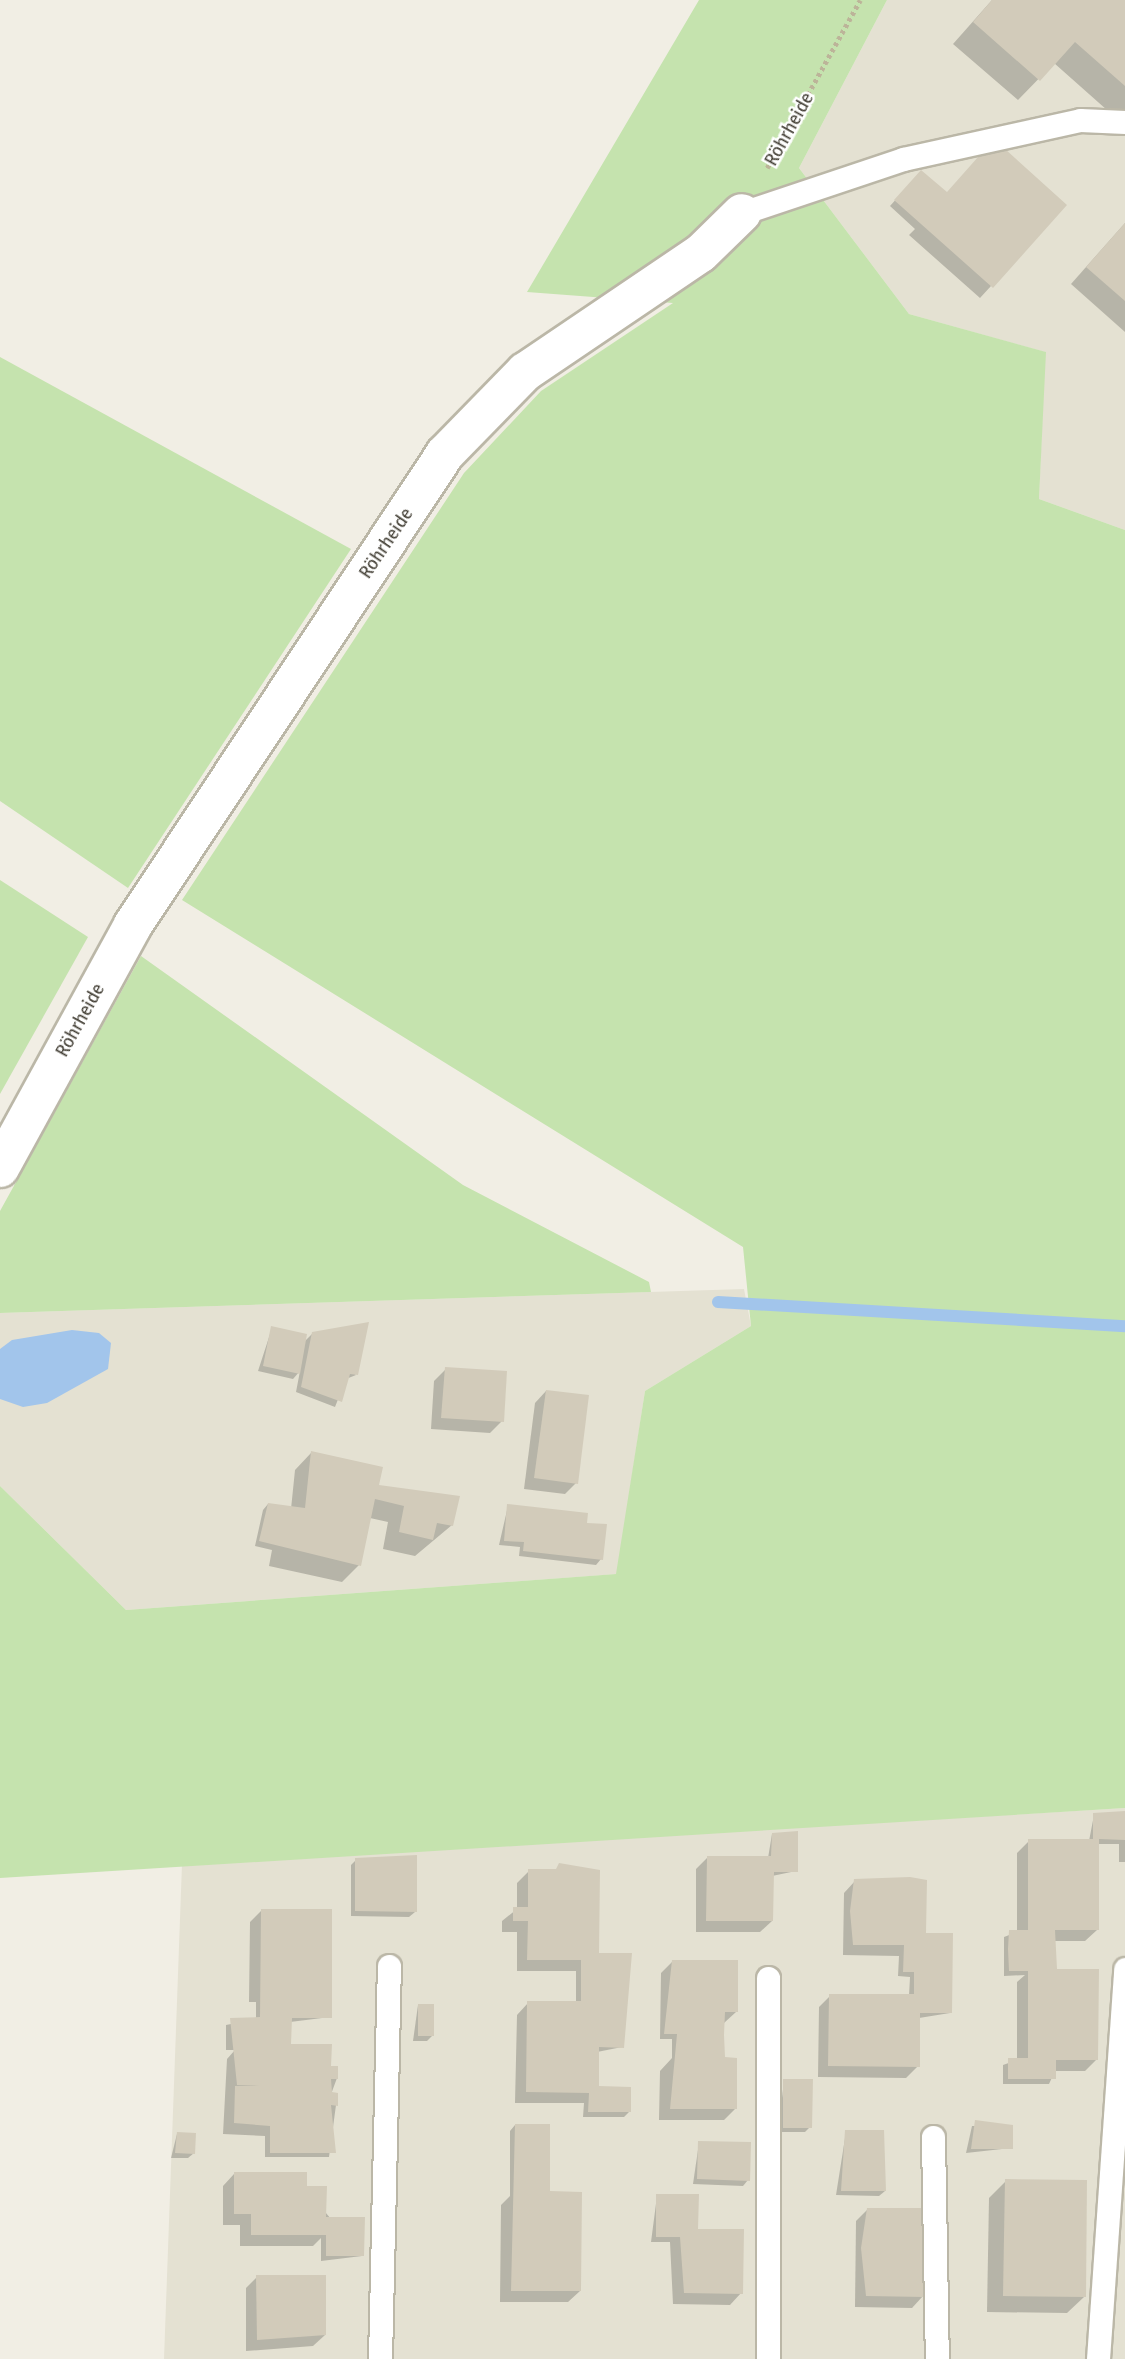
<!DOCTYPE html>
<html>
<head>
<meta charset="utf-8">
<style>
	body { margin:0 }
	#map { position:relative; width:1125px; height:2359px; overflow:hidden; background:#f1eee4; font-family:"Fira Sans Condensed",sans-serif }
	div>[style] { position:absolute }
	.residential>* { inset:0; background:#e4e1d2 }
	.green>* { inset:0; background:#c5e3ae }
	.water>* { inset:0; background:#a2c5eb }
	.shadow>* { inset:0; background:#0003 }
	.stream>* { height:12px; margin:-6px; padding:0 6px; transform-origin:6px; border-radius:6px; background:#a2c5eb }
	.building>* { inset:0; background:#d2cbba }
	.path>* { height:4.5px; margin-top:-2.25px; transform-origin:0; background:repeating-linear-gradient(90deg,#bcb499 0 3.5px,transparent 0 7px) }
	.roads { filter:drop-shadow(2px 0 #bbb7a7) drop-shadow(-2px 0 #bbb7a7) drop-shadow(0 2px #bbb7a7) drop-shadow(0 -2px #bbb7a7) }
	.service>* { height:23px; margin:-11.5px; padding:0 11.5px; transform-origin:11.5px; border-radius:11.5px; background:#fff }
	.minor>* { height:38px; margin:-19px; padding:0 19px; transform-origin:19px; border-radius:19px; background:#fff }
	span { translate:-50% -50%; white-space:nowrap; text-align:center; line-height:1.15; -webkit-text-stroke:5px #fff; paint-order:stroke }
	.street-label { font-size:19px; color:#423e34 }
</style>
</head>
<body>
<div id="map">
	<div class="residential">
		<i style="clip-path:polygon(887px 0,1125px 0,1125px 530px,1039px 499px,1045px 352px,909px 314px,799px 168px)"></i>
		<i style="clip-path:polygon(744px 1289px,751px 1326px,645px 1391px,617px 1574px,126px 1610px,0 1486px,0 1313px)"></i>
		<i style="clip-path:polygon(1125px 1808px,1125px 2359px,164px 2359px,182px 1864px)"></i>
	</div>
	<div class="green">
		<i style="clip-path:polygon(699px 0,887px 0,799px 168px,909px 314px,1046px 352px,1039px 499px,1125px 530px,1125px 1808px,0 1878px,0 1486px,126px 1610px,616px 1574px,645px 1391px,751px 1326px,743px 1247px,182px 900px,464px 473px,541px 391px,673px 303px,527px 292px)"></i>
		<i style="clip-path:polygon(0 357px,351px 549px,128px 888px,0 801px)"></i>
		<i style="clip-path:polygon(0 880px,88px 937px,0 1094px)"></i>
		<i style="clip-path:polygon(141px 956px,463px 1185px,649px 1282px,651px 1292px,0 1313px,0 1211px)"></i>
	</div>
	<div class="water">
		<i style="clip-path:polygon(72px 1330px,99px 1333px,111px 1343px,108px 1369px,47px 1403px,23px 1407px,0 1399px,0 1349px,12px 1340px)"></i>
	</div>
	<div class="shadow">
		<i style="clip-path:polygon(992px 0,1125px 0,1125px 126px,1054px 63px,1018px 100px,953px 44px)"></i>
		<i style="clip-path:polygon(916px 177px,946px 194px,1065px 205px,980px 298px,909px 235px,915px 229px,890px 206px)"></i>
		<i style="clip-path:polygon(1125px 223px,1125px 332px,1071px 284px)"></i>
		<i style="clip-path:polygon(272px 1328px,304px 1342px,312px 1334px,356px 1375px,346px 1379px,335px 1407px,296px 1392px,300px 1371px,293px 1379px,258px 1371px)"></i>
		<i style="clip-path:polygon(446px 1369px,502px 1421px,490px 1433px,431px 1429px,434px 1381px)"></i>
		<i style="clip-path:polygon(546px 1391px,576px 1483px,565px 1494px,524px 1489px,535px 1403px)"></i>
		<i style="clip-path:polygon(311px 1453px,377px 1486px,458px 1497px,452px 1525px,415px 1556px,383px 1549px,388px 1522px,370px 1518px,359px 1565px,342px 1582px,269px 1566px,272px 1550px,255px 1546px,263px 1510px,268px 1504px,291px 1509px,295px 1470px)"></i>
		<i style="clip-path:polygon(508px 1506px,585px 1524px,601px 1559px,596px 1565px,519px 1556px,520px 1547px,499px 1545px)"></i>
		<i style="clip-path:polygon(1125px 1813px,1125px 1862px,1119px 1862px,1119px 1844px,1097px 1844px,1097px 1930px,1085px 1941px,1054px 1941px,1055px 1968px,1097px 2059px,1085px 2071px,1055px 2071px,1049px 2084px,1003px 2084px,1003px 2065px,1017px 2060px,1017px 1982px,1025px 1975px,1004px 1976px,1004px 1937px,1017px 1932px,1017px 1853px,1029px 1841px,1089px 1841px,1094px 1815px)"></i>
		<i style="clip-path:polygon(772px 1834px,796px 1871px,772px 1876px,772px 1921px,760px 1932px,696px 1932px,696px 1869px,707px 1858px,768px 1858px)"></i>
		<i style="clip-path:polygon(356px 1860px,415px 1912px,409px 1917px,351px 1916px,351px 1865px)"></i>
		<i style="clip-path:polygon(529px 1871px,598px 1960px,622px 2047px,597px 2052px,596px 2091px,629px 2112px,624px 2117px,583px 2117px,584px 2103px,515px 2103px,517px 2015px,528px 2003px,576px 2003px,576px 1971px,517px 1971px,517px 1932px,502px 1932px,502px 1921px,517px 1909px,517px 1883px)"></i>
		<i style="clip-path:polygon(855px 1881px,925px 1934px,950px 2013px,919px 2018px,918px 2066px,906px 2078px,818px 2077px,819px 2007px,830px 1996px,909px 1996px,910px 1977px,898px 1976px,899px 1956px,843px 1955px,844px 1893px)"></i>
		<i style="clip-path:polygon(262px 1910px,330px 2017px,290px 2022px,290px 2044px,337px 2078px,330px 2097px,336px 2105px,329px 2157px,265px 2157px,265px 2136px,223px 2134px,227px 2059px,235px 2050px,226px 2050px,226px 2025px,256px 2019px,256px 2002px,249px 2002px,250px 1922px)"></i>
		<i style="clip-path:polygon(672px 1962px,736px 2012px,724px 2023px,723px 2057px,735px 2109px,724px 2120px,659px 2120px,660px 2071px,672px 2058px,672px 2039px,660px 2039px,661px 1973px)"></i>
		<i style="clip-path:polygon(418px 2005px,432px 2036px,427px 2041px,413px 2041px)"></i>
		<i style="clip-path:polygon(784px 2081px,810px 2127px,805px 2132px,778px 2132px)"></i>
		<i style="clip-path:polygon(515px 2125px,548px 2190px,580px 2291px,568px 2302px,500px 2302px,501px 2205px,510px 2196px,510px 2131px)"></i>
		<i style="clip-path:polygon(972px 2126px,1011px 2126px,1011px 2148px,966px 2153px)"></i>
		<i style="clip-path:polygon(846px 2132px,885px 2191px,879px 2196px,836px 2195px)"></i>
		<i style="clip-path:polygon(177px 2134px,194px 2153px,188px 2158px,171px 2158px)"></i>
		<i style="clip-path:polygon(699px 2143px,748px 2180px,743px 2186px,693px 2184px)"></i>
		<i style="clip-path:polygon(234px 2174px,305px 2188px,362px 2256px,321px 2261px,321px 2238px,313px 2246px,240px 2246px,240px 2225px,223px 2225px,223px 2186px)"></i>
		<i style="clip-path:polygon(1006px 2181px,1084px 2297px,1067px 2313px,987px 2312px,989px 2198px)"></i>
		<i style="clip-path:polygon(657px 2196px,697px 2230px,741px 2293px,730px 2305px,673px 2304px,670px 2242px,651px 2242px)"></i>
		<i style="clip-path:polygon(868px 2209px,923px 2296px,912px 2308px,855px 2307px,856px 2221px)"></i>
		<i style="clip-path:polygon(257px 2277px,325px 2335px,313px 2346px,246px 2351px,246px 2288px)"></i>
	</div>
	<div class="stream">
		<i style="left:718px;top:1302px;width:408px;rotate:3.4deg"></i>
	</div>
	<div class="building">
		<i style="clip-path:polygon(992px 0,1125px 0,1125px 86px,1075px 42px,1040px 81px,973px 22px)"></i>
		<i style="clip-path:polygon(994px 139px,1067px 205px,993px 288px,894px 200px,921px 170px,947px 192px)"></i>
		<i style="clip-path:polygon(1125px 223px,1125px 301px,1086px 267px)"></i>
		<i style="clip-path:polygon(369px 1322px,358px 1375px,350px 1374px,342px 1402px,301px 1387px,312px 1332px)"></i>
		<i style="clip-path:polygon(271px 1326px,307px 1334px,300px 1374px,263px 1366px)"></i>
		<i style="clip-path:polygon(445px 1367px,507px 1371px,504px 1422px,441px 1418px)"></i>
		<i style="clip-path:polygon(546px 1390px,589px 1395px,578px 1484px,534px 1478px)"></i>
		<i style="clip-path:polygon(311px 1451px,383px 1467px,379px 1485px,460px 1496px,453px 1526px,437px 1523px,433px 1540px,399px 1532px,404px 1506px,375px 1499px,361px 1566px,259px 1541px,268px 1503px,305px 1508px)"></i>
		<i style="clip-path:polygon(507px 1504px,588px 1513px,587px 1523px,607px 1524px,603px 1560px,523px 1551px,524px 1542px,504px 1541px)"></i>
		<i style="clip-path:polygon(1125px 1811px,1125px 1840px,1099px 1839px,1099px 1930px,1055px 1930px,1057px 1969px,1099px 1969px,1098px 2060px,1056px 2060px,1056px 2079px,1008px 2079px,1008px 2058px,1028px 2058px,1028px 1971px,1009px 1971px,1008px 1949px,1009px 1930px,1028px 1930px,1028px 1839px,1093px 1839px,1093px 1813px)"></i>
		<i style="clip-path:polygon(798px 1831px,798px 1872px,774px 1872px,773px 1921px,706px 1921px,707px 1856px,771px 1856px,772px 1833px)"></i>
		<i style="clip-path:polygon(417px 1855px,417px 1912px,355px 1911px,355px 1858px)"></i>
		<i style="clip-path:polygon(559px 1863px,600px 1870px,599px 1953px,632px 1953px,624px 2048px,599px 2047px,599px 2086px,631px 2087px,631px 2112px,588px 2112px,589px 2093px,526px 2092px,527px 2001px,581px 2001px,581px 1960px,527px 1960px,528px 1921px,513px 1921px,513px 1907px,528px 1907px,528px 1869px,556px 1869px)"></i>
		<i style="clip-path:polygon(910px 1877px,927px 1880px,926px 1933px,953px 1933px,952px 2013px,920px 2013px,920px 2067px,828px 2066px,829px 1994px,914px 1994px,914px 1972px,903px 1972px,904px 1945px,853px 1945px,850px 1911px,854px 1879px)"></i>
		<i style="clip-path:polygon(261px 1909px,332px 1909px,332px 2018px,292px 2018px,291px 2044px,332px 2044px,331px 2066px,338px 2066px,338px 2079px,331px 2079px,332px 2092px,338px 2093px,338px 2106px,331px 2105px,336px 2153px,270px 2153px,270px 2126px,234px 2123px,235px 2086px,260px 2085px,237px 2085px,230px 2018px,260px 2017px)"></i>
		<i style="clip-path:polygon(672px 1960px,738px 1960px,738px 2012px,725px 2012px,724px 2035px,725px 2057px,737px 2058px,737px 2109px,670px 2109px,677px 2034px,664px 2034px)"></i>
		<i style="clip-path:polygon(418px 2004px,434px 2004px,434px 2036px,418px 2036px)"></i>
		<i style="clip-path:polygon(783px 2079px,813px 2079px,812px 2128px,783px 2128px)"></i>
		<i style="clip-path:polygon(975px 2120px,1013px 2125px,1013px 2149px,971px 2149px)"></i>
		<i style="clip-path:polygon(515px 2124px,550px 2124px,550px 2191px,582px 2192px,581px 2291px,511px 2291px)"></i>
		<i style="clip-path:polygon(845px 2130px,884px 2130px,886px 2191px,841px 2191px)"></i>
		<i style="clip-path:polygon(177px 2132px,196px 2133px,195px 2154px,175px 2153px)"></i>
		<i style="clip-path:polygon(698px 2141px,751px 2142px,750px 2181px,697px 2179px)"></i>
		<i style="clip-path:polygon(234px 2172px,307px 2172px,307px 2186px,327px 2186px,326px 2217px,365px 2217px,364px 2256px,326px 2256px,326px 2235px,251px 2235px,251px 2214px,234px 2214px)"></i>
		<i style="clip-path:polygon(1005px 2179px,1087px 2180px,1086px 2297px,1003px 2296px)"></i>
		<i style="clip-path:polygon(656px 2194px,699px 2194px,698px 2229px,744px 2229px,743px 2294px,684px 2293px,680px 2237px,656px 2237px)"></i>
		<i style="clip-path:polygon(867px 2208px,925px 2208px,925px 2297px,866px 2296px,861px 2248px)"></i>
		<i style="clip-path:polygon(256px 2275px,326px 2275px,326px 2335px,257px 2340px)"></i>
	</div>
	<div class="path">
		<i style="left:767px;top:168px;width:192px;rotate:-61deg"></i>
	</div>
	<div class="roads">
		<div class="service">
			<i style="left:742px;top:213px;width:170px;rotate:-18.5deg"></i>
			<i style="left:903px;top:159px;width:181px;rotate:-12.4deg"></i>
			<i style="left:1080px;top:120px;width:45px;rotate:2.5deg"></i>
			<i style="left:933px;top:2137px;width:222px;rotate:89deg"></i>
			<i style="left:380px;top:2359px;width:393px;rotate:-88.7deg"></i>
			<i style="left:768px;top:2359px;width:381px;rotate:-90deg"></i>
			<i style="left:1098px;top:2359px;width:391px;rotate:-86deg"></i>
		</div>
		<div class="minor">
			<i style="left:0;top:1168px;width:277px;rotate:-61.3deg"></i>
			<i style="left:133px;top:925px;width:565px;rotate:-56.48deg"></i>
			<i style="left:445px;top:454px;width:115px;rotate:-45.7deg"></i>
			<i style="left:525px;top:372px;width:212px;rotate:-34.1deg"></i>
			<i style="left:701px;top:253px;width:57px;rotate:-44.3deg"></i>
		</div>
	</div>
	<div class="street-label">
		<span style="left:789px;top:129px;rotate:-61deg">Röhrheide</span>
		<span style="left:386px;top:543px;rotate:-56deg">Röhrheide</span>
		<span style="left:80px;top:1020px;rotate:-61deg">Röhrheide</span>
	</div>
</div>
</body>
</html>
